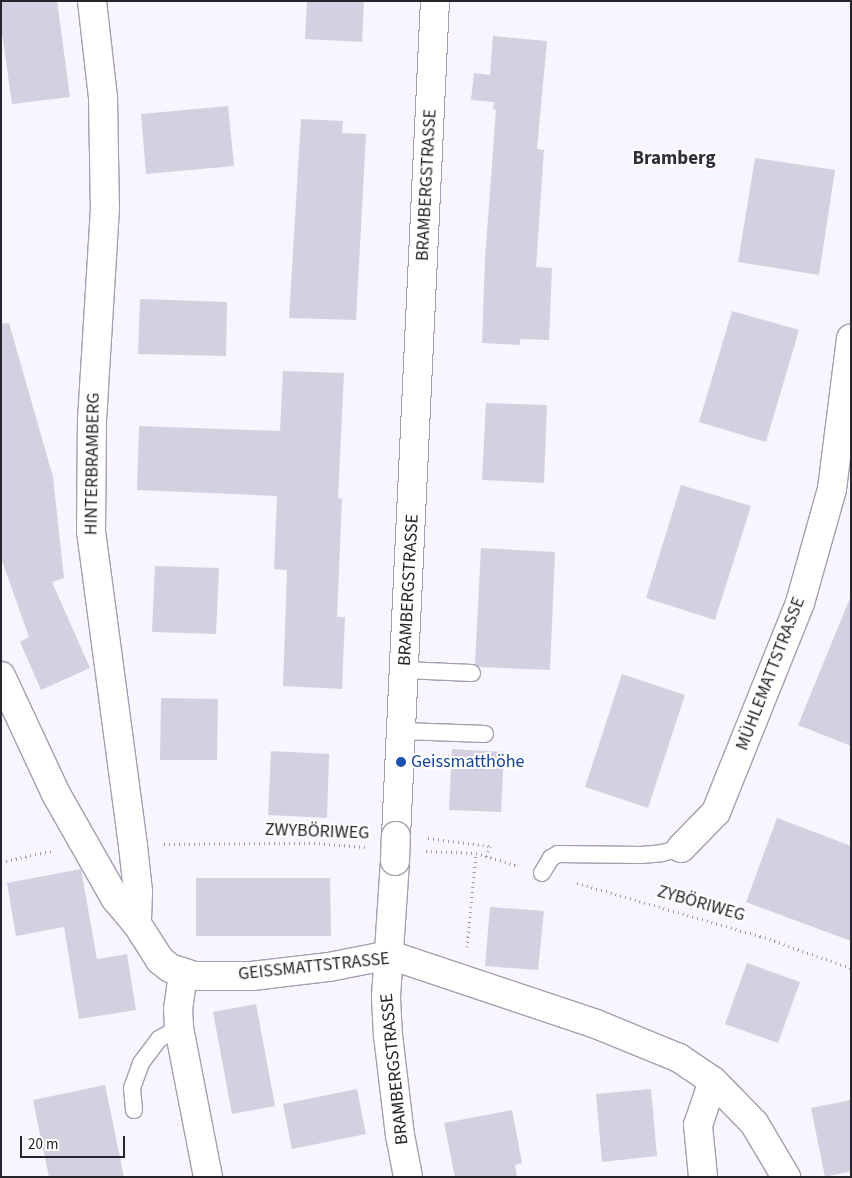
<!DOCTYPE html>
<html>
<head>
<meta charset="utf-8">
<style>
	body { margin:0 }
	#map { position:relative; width:852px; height:1178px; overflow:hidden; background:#f7f5ff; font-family:"Source Sans 3",sans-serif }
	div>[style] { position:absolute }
	.building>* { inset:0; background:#d4d0e1 }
	.path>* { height:3px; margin-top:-1.5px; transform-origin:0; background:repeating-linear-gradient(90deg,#9a98a1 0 1px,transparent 0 5px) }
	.roads { filter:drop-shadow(1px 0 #a49faf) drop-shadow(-1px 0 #a49faf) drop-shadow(0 1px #a49faf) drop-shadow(0 -1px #a49faf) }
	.service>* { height:16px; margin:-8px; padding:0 8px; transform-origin:8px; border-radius:8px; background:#fff }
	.minor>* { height:28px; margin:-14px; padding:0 14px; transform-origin:14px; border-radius:14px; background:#fff }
	.bridges { filter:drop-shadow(1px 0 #a49faf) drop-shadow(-1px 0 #a49faf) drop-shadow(0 1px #a49faf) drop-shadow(0 -1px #a49faf) }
	.minor-bridge>* { height:28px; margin:-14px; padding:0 14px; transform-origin:14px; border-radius:14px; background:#fff }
	.dots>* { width:14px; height:14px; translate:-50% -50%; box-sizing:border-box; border:2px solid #fff; border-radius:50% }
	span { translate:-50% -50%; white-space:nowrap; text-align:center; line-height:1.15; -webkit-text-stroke:4px #fff; paint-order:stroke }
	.street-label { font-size:18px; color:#27252b }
	.transit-label { font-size:18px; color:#164399 }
	.left { translate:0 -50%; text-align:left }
	.neighbourhood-label { font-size:19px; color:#312d3a; font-weight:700 }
	.frame { position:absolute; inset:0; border:2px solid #27252b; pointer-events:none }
	.scale { position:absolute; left:20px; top:1136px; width:105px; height:22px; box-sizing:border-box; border:2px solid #27252b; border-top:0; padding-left:6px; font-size:15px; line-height:18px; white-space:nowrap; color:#27252b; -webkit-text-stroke:4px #fff; paint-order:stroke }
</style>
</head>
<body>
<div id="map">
	<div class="building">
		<i style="clip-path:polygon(1px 1px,57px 1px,70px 97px,12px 104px,1px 26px)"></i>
		<i style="clip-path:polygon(307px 1px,364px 1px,362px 42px,305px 39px)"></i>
		<i style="clip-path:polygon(493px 36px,547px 41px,537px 149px,544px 150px,536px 267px,552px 268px,549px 340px,520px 339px,520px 345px,482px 343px,485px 259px,496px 110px,493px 109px,494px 102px,471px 100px,474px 73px,490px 75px)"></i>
		<i style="clip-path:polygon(228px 106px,234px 166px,146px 174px,141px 114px)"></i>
		<i style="clip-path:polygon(301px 119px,343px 121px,342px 133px,366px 134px,356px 320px,289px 318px)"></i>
		<i style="clip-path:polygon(755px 158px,835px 170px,819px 275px,738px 262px)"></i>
		<i style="clip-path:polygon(140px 299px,227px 302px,226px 356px,138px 354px)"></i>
		<i style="clip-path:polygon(732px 311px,799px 330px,766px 442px,699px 422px)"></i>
		<i style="clip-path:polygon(9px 323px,53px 477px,64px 578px,52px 582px,90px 668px,41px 690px,20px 642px,29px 637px,1px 558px,1px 324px)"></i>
		<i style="clip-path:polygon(283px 371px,344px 373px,338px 498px,342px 499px,337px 617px,345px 617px,342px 689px,283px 686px,287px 570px,274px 569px,277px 496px,137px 490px,139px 426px,280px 431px)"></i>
		<i style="clip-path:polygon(486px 403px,547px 405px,544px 483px,482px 480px)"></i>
		<i style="clip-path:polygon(681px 485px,751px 506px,715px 620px,646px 598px)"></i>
		<i style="clip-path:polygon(481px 548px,555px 552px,550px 670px,480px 667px,475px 664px)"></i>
		<i style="clip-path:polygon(155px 566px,219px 568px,216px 634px,152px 632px)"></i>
		<i style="clip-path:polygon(850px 598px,851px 598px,851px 746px,798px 725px)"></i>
		<i style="clip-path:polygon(622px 674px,685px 695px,648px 808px,585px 787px)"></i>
		<i style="clip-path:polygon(161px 698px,218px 699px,217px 760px,160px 760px)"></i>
		<i style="clip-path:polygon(452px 749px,504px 752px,501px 812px,449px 810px)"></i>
		<i style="clip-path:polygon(271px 751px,329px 754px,327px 818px,268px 815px)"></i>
		<i style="clip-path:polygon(777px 818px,851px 846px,851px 941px,746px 902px)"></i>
		<i style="clip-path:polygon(81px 869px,97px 959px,127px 954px,136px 1010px,79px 1019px,64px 927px,16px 936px,7px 883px)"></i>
		<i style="clip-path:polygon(196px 878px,330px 878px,331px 936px,196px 936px)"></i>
		<i style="clip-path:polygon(490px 907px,544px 911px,538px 970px,485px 966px)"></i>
		<i style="clip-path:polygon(747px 963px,800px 982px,778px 1043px,725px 1024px)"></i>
		<i style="clip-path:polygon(256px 1004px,275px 1106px,232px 1114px,213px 1012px)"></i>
		<i style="clip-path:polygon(105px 1085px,124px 1177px,49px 1177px,33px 1100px)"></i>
		<i style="clip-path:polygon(357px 1089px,366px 1134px,292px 1149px,283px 1104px)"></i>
		<i style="clip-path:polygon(651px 1089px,657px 1156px,602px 1162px,596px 1094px)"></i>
		<i style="clip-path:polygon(851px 1100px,851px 1171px,825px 1177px,811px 1108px)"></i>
		<i style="clip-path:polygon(512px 1110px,522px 1163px,515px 1165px,517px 1177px,455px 1177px,444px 1123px)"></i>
	</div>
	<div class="path">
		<i style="left:428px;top:838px;width:63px;rotate:7.4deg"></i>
		<i style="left:490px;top:846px;width:12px;rotate:110deg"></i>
		<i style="left:164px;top:844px;width:150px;rotate:-0.4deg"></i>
		<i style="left:314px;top:843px;width:51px;rotate:4.5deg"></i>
		<i style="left:426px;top:851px;width:50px;rotate:2.3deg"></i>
		<i style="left:476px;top:853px;width:44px;rotate:17.2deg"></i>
		<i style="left:1px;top:862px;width:51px;rotate:-12.4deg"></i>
		<i style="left:577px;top:883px;width:191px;rotate:16.2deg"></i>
		<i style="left:760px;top:936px;width:96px;rotate:19.4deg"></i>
		<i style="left:467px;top:947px;width:94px;rotate:-84.5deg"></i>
	</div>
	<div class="roads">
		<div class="service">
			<i style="left:405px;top:670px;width:67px;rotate:2.6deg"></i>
			<i style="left:403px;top:731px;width:82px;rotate:2.1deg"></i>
			<i style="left:542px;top:873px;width:17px;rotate:-59deg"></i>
			<i style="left:551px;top:858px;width:8px;rotate:-30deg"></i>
			<i style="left:558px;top:854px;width:83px;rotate:0.7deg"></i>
			<i style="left:641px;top:855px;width:21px;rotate:-5deg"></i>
			<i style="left:662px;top:853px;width:20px;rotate:-15deg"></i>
			<i style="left:134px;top:1110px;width:22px;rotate:-95deg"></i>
			<i style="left:132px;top:1088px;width:27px;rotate:-70deg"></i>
			<i style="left:141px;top:1063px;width:30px;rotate:-53deg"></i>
			<i style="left:159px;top:1039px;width:23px;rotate:-29deg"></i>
		</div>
		<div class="minor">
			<i style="left:92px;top:1px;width:98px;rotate:83.5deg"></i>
			<i style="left:103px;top:98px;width:110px;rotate:89deg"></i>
			<i style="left:105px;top:208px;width:210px;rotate:93.5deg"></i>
			<i style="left:92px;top:418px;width:113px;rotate:90.5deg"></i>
			<i style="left:91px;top:531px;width:318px;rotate:82.4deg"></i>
			<i style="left:133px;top:846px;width:45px;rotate:83.7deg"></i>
			<i style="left:138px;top:891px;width:33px;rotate:92deg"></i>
			<i style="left:1px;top:676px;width:130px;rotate:65deg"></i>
			<i style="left:56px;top:794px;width:120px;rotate:60.4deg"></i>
			<i style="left:115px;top:898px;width:34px;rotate:50deg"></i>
			<i style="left:137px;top:924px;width:43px;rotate:57.4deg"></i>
			<i style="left:160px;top:960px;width:13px;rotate:39deg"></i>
			<i style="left:170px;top:968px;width:25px;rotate:18deg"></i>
			<i style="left:194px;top:976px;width:58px"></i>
			<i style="left:252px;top:976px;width:78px;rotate:-6.7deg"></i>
			<i style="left:329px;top:967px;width:62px;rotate:-11.1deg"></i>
			<i style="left:390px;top:955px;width:217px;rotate:18.5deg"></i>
			<i style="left:596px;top:1024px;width:90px;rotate:22.3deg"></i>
			<i style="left:679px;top:1058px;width:41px;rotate:34.1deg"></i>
			<i style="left:713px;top:1081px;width:59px;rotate:45.7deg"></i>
			<i style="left:754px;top:1123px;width:63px;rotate:59.3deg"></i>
			<i style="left:396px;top:836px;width:836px;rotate:-87.33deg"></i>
			<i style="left:681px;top:848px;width:50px;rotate:-45.8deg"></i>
			<i style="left:716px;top:812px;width:225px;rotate:-68.1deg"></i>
			<i style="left:800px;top:603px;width:118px;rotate:-74.3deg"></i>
			<i style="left:832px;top:489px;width:152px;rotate:-82.8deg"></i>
			<i style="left:395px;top:861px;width:137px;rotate:93.8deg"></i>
			<i style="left:386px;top:998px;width:37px;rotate:87deg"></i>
			<i style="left:388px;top:1035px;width:101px;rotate:83.2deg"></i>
			<i style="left:400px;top:1135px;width:43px;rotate:79.2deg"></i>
			<i style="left:183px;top:974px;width:34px;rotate:98deg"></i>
			<i style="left:178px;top:1008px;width:20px;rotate:87deg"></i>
			<i style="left:179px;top:1028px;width:152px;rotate:79deg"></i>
			<i style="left:703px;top:1177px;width:52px;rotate:-95.5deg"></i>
			<i style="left:698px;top:1125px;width:46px;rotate:-71.2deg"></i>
		</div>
	</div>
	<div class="bridges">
		<div class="minor-bridge">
			<i style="left:395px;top:861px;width:25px;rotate:-88deg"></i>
		</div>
	</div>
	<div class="dots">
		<i style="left:401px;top:762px;background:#1a4fb4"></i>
	</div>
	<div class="street-label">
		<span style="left:427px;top:185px;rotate:-87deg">BRAMBERGSTRASSE</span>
		<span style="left:93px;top:464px;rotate:-89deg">HINTERBRAMBERG</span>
		<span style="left:409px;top:590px;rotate:-87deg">BRAMBERGSTRASSE</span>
		<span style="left:771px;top:674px;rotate:-69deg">MÜHLEMATTSTRASSE</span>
		<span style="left:317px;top:832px;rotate:2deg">ZWYBÖRIWEG</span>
		<span style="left:701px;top:904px;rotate:16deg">ZYBÖRIWEG</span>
		<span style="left:314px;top:967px;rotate:-6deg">GEISSMATTSTRASSE</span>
		<span style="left:395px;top:1069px;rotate:-96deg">BRAMBERGSTRASSE</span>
	</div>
	<div class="transit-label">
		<span class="left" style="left:411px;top:762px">Geissmatthöhe</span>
	</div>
	<div class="neighbourhood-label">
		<span style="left:674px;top:159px">Bramberg</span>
	</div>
	<div class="frame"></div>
	<div class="scale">20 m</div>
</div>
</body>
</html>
